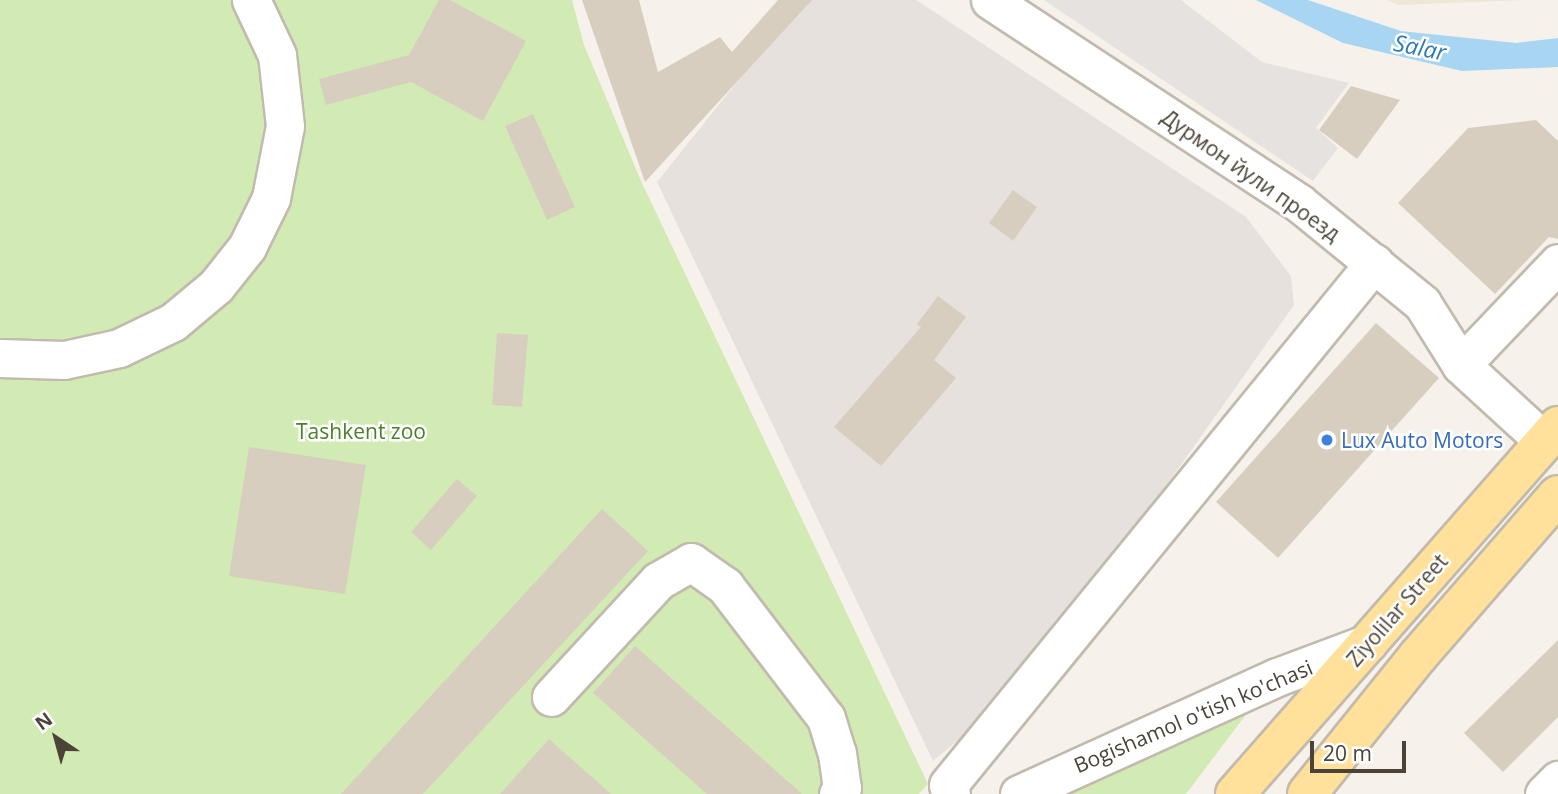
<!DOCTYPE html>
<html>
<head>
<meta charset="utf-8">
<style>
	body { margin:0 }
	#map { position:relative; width:1558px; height:794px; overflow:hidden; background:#f6f2eb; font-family:"Open Sans",sans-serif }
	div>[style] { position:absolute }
	.industrial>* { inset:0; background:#e6e1dc }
	.education>* { inset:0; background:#efe7d5 }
	.green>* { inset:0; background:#d2eab4 }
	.parking>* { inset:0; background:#e5e2df }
	.water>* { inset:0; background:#a8d5f2 }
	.building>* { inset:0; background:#d8cec0 }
	.roads { filter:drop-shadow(2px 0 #c2baad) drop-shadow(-2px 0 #c2baad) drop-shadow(0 2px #c2baad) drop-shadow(0 -2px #c2baad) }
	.minor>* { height:37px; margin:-18.5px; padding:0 18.5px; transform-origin:18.5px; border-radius:18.5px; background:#fff }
	.major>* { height:38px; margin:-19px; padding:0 19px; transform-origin:19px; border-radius:19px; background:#ffe19b }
	.dots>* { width:19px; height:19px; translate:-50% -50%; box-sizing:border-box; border:4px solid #fff; border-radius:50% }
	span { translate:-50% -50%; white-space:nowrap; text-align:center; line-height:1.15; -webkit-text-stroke:5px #fff; paint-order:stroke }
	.street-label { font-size:21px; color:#4b4338 }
	.park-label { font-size:21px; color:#4b7f29 }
	.shop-label { font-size:21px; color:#366cbe }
	.left { translate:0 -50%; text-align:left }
	.water-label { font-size:23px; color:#2d7ab2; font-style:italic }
	.north { position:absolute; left:21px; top:703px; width:70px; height:70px; -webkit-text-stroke:5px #fff; paint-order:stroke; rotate:324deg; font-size:19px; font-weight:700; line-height:28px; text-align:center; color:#4b4338 }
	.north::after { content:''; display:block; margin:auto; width:24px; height:32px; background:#4b4338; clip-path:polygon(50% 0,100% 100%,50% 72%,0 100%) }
	.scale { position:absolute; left:1310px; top:741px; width:96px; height:32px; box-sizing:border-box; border:4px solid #4b4338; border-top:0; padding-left:9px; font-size:21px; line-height:24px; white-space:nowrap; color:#4b4338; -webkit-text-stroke:5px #fff; paint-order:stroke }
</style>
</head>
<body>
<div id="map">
	<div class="industrial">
		<i style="clip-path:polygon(810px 0,916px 0,1246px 217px,1291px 276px,1294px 305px,1026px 684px,933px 761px,657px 182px,761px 52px)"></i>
	</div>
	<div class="education">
		<i style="clip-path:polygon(1387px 0,1525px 0,1399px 5px)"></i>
	</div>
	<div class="green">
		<i style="clip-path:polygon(0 0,572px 0,584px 45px,641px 181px,928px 784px,919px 794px,0 794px)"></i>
		<i style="clip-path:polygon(1254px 704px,1186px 794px,1055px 794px)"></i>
	</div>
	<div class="parking">
		<i style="clip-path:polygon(1044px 0,1181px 0,1262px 62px,1349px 83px,1316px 128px,1338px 148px,1313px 181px)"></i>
	</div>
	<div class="water">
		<i style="clip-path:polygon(1256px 0,1308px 0,1401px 31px,1516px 43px,1558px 38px,1558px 67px,1462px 71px,1343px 43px)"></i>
	</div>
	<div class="building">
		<i style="clip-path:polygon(439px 0,450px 0,526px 41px,483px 121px,411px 82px,326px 105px,319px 79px,409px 55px)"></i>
		<i style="clip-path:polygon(582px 0,639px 0,658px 72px,720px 37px,732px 52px,778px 0,812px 0,645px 182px)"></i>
		<i style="clip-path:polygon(1351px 86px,1400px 100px,1357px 159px,1319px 130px)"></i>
		<i style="clip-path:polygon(533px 114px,575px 207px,547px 220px,505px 126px)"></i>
		<i style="clip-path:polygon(1536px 120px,1558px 141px,1558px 239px,1549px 237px,1495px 294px,1398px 203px,1468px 128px)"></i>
		<i style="clip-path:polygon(1013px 190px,1037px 207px,1013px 241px,989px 223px)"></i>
		<i style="clip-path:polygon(938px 296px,966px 317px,934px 360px,956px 378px,881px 466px,834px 427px,921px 327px,917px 324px)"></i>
		<i style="clip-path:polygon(1376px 323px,1439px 378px,1278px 558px,1216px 502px)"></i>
		<i style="clip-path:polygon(497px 333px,528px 335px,522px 407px,492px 405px)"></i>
		<i style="clip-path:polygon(249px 447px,366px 465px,345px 594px,229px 576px)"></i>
		<i style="clip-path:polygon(457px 479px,477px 496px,431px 550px,411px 532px)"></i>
		<i style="clip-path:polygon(602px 509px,648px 551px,423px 794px,341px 794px)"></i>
		<i style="clip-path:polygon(1558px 640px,1558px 717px,1503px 772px,1464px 733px)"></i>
		<i style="clip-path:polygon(635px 646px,746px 744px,802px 794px,707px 794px,593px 693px)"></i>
		<i style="clip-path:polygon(549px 739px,611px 794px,500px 794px)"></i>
	</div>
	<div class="roads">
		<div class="minor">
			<i style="left:990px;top:0;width:370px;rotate:33.3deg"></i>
			<i style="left:1299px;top:203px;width:159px;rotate:39.1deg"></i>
			<i style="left:1422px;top:303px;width:73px;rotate:57.8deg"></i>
			<i style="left:1461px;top:365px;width:113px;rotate:42.5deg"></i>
			<i style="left:0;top:358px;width:64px;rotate:1.8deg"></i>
			<i style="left:64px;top:360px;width:56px;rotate:-12.3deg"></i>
			<i style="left:119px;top:348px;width:60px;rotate:-25.7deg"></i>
			<i style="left:173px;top:322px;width:56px;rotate:-39.9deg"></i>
			<i style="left:216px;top:286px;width:50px;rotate:-51.5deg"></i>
			<i style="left:247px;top:247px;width:55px;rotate:-63.9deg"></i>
			<i style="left:271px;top:198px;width:73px;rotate:-79deg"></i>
			<i style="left:285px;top:126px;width:71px;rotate:-96.4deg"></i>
			<i style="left:277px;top:55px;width:61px;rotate:-115.3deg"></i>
			<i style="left:1461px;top:365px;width:141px;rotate:-46.4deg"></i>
			<i style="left:551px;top:697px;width:158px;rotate:-47.3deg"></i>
			<i style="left:658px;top:581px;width:38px;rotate:-30deg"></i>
			<i style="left:691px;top:562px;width:42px;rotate:35.2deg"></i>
			<i style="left:725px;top:586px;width:166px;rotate:52.6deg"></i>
			<i style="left:826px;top:718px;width:37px;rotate:73deg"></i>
			<i style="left:837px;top:753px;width:35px;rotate:82deg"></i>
			<i style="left:842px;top:788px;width:7px;rotate:124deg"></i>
			<i style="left:951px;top:794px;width:9px;rotate:-108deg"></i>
			<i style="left:948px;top:785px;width:674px;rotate:-50.78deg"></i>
			<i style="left:1019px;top:794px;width:283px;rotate:-24.4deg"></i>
			<i style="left:1277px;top:677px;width:97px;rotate:-20.5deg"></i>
			<i style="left:1544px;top:794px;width:20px;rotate:-45deg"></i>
		</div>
		<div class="major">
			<i style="left:1235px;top:794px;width:490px;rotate:-48.7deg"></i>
			<i style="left:1307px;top:794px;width:177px;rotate:-51.2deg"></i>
			<i style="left:1418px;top:656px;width:213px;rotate:-49deg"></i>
		</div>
	</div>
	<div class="dots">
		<i style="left:1327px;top:440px;background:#3f7fe0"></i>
	</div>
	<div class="street-label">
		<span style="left:1251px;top:175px;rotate:35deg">Дурмон йули проезд</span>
		<span style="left:1397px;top:610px;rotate:-49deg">Ziyolilar Street</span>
		<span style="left:1193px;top:716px;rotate:-23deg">Bogishamol o'tish ko'chasi</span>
	</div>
	<div class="park-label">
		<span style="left:361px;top:431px">Tashkent zoo</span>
	</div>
	<div class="shop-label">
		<span class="left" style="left:1341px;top:440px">Lux Auto Motors</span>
	</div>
	<div class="water-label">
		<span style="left:1420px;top:47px;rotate:11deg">Salar</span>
	</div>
	<div class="north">N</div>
	<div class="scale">20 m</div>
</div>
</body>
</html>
